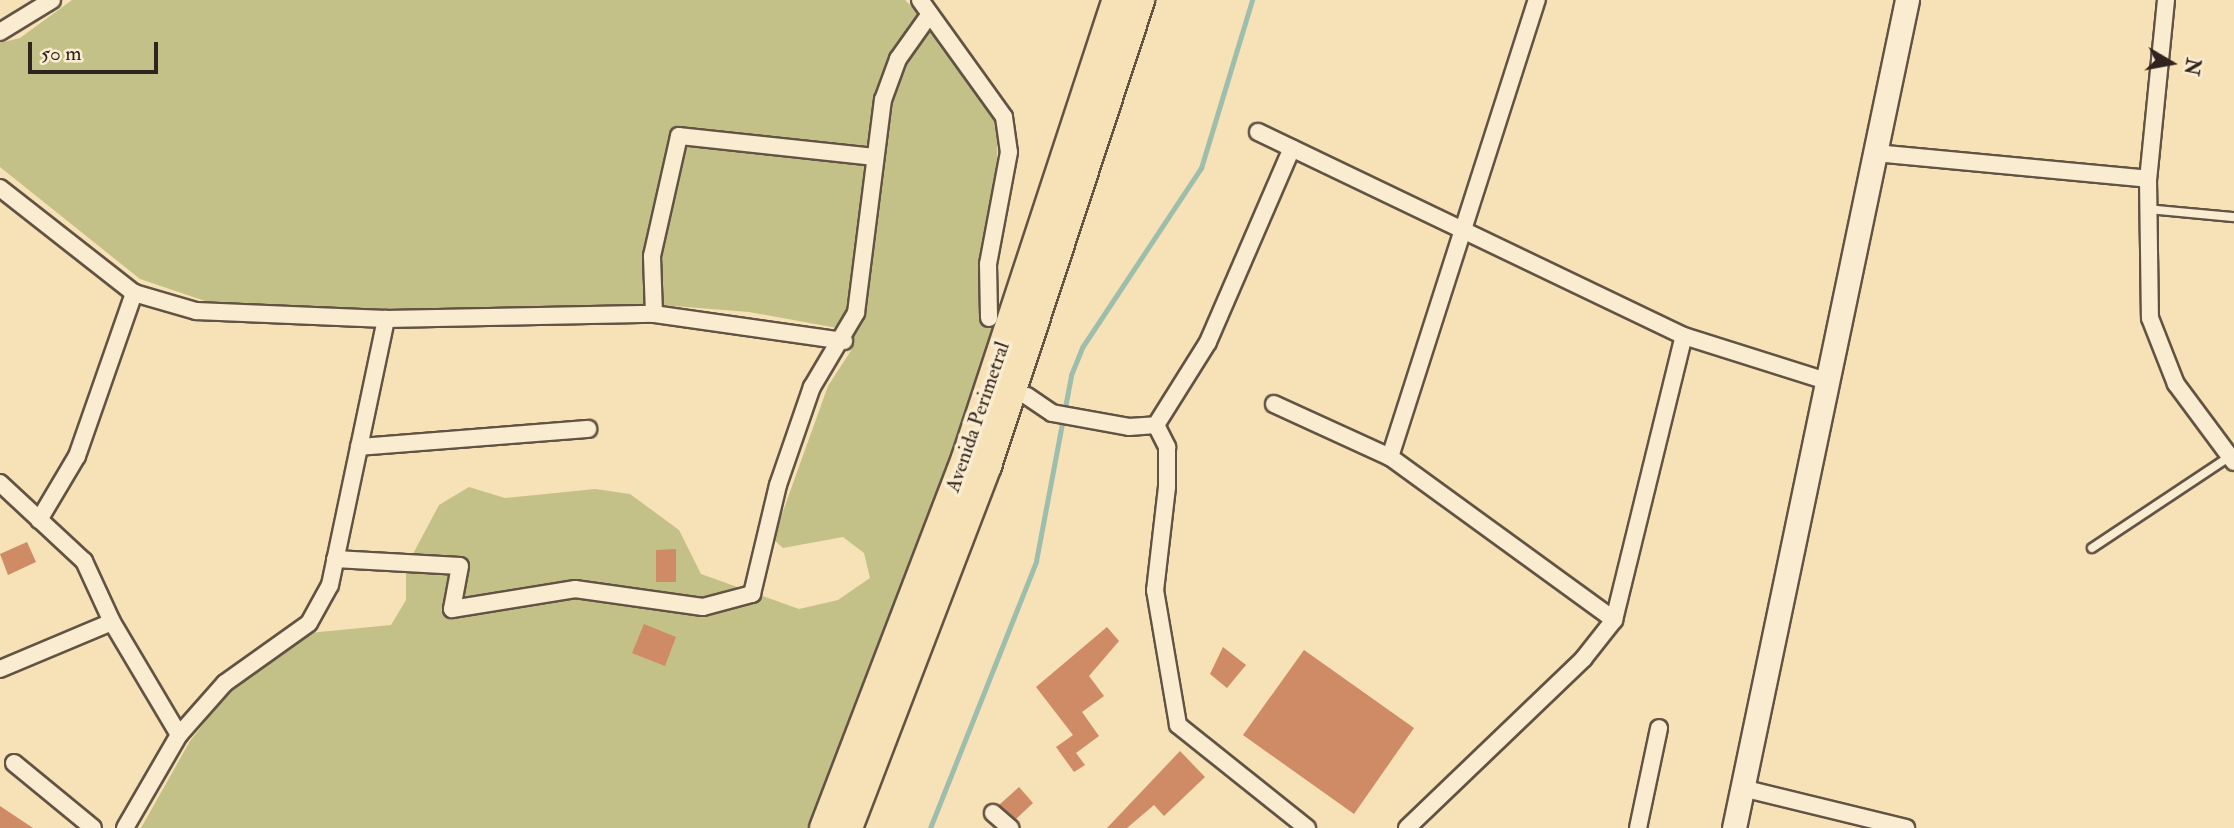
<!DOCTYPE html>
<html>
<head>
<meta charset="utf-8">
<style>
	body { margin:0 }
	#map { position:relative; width:2234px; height:828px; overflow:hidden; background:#f7e1b6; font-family:"IM FELL Double Pica",serif }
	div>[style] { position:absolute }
	.green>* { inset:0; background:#c4c188 }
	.stream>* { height:5px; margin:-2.5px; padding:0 2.5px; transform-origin:2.5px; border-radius:2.5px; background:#9dbeac }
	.building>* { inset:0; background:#cf8a66 }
	.roads { filter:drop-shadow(2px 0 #625344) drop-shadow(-2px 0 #625344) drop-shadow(0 2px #625344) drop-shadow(0 -2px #625344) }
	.lane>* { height:8px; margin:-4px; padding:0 4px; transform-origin:4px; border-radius:4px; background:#faecd0 }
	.street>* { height:16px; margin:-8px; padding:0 8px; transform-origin:8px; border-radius:8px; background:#faecd0 }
	.secondary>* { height:23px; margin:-11.5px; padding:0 11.5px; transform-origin:11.5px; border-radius:11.5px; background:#faecd0 }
	.primary>* { height:26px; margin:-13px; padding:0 13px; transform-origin:13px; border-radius:13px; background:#f7e1b6 }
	span { translate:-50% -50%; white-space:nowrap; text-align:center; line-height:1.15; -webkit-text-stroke:7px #faecd0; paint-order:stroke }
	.street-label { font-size:21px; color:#31241e }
	.north { position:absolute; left:2136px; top:28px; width:70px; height:70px; -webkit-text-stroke:5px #faecd0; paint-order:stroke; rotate:100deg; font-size:19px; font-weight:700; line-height:28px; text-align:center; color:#31241e }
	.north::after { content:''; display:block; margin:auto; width:24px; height:32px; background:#31241e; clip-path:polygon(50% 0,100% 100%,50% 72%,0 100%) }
	.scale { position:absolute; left:28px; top:42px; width:130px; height:32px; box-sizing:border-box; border:4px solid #31241e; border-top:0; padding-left:9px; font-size:21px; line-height:24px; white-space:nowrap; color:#31241e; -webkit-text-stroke:5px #faecd0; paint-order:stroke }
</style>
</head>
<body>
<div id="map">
	<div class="green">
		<i style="clip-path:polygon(72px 0,905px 0,921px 16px,988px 104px,998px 131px,992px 287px,1008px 328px,825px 828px,141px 828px,190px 741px,231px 689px,309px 633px,391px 625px,406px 600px,406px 567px,439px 505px,469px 487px,505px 498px,595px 489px,630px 494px,679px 530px,701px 574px,799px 609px,838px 600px,870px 578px,864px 553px,843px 537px,783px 548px,773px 539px,828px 386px,852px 349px,837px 328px,749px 312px,661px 305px,391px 310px,211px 303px,140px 279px,0 167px,0 43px,20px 38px)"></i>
	</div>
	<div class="stream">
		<i style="left:930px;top:828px;width:287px;rotate:-68.3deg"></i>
		<i style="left:1036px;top:561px;width:189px;rotate:-79.3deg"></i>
		<i style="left:1071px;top:375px;width:31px;rotate:-68deg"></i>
		<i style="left:1083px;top:346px;width:214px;rotate:-56.5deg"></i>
		<i style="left:1201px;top:168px;width:176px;rotate:-73.1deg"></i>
	</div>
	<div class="building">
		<i style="clip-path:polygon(27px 542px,36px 562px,8px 575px,0 554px)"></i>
		<i style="clip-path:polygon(676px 549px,676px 582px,656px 582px,656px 550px)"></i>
		<i style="clip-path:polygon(644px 624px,676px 637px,665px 666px,632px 653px)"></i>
		<i style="clip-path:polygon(1107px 627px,1119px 641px,1089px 676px,1104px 696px,1082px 712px,1099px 736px,1076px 753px,1085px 765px,1074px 772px,1056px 747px,1073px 735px,1036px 687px)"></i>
		<i style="clip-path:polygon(1223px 647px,1246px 665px,1227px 688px,1210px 674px)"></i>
		<i style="clip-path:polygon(1304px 650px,1414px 728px,1354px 814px,1243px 735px)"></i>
		<i style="clip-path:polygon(1180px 751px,1205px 777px,1164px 816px,1154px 805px,1127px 828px,1107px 828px)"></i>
		<i style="clip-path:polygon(1019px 787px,1033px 803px,1016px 819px,999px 805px)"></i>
		<i style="clip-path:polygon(0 806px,33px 828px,0 828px)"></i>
	</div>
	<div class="roads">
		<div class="lane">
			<i style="left:2147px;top:209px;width:87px;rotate:5.3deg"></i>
			<i style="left:2092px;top:548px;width:164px;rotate:-33.6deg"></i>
		</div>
		<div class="street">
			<i style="left:920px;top:0;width:144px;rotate:54.3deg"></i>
			<i style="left:1004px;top:117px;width:35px;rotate:82deg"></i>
			<i style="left:1009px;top:152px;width:114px;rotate:100.6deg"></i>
			<i style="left:988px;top:264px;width:54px;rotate:88.9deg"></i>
			<i style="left:2166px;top:0;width:180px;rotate:95.7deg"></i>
			<i style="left:2148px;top:179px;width:139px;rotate:89.2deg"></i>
			<i style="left:2150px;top:318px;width:71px;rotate:68.5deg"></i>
			<i style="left:2176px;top:384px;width:97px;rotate:53.4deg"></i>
			<i style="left:0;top:32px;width:61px;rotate:-31.6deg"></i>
			<i style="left:1258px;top:132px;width:472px;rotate:25.6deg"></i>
			<i style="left:1684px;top:336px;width:150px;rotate:17.5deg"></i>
			<i style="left:1875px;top:153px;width:274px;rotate:5.4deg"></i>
			<i style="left:0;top:188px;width:170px;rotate:38.1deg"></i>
			<i style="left:134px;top:293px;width:65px;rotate:16.2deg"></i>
			<i style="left:196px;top:311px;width:190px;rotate:2.4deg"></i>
			<i style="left:386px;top:319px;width:268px;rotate:-1.1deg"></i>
			<i style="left:654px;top:314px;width:192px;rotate:8.1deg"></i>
			<i style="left:654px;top:314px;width:58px;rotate:-92deg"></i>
			<i style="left:652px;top:256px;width:123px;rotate:-77.3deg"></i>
			<i style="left:679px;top:136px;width:196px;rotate:6.1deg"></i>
			<i style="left:1027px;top:396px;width:30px;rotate:34deg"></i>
			<i style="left:1052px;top:413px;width:78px;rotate:10.3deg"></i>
			<i style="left:1129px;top:427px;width:27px;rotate:-4deg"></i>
			<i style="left:1156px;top:425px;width:25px;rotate:63deg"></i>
			<i style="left:1167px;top:447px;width:40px;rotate:90deg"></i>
			<i style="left:1167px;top:487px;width:104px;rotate:96.6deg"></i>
			<i style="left:1155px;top:590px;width:137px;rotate:80.3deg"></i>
			<i style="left:1178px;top:725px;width:165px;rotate:38.6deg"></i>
			<i style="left:1274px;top:404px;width:128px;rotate:24.6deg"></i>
			<i style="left:1390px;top:457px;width:277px;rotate:36deg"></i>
			<i style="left:1156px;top:425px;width:98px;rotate:-57.9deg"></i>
			<i style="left:1208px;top:342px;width:211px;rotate:-66.6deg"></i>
			<i style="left:359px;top:447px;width:230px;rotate:-4.5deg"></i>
			<i style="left:1390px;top:457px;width:480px;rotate:-72.2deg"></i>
			<i style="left:0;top:483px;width:115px;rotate:42.9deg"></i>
			<i style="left:84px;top:561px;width:67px;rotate:65.3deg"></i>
			<i style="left:39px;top:520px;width:74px;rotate:-59.3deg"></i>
			<i style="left:77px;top:456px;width:173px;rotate:-70.7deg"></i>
			<i style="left:335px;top:559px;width:125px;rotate:3.2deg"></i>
			<i style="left:460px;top:566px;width:44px;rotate:100.5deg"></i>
			<i style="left:452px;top:609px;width:125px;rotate:-9.2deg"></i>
			<i style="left:575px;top:589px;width:129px;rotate:8deg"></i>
			<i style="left:703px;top:607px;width:51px;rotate:-14.9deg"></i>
			<i style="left:752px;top:594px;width:112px;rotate:-76.6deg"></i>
			<i style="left:778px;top:485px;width:104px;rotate:-70.9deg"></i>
			<i style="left:812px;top:387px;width:86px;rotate:-59.3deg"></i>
			<i style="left:856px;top:313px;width:215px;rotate:-82.8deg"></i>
			<i style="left:883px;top:100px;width:44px;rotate:-69.9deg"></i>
			<i style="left:898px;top:59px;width:55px;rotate:-54.6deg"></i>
			<i style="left:0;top:669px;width:121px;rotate:-22.8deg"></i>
			<i style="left:112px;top:622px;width:131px;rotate:59.3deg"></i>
			<i style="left:14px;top:763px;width:102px;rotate:39.4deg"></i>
			<i style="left:1742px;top:788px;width:169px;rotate:13.7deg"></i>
			<i style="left:993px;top:813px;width:23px;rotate:41deg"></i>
			<i style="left:125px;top:828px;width:108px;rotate:-59.9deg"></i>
			<i style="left:179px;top:735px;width:69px;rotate:-48.5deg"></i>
			<i style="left:225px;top:683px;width:103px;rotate:-35.5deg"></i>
			<i style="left:309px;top:623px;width:43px;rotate:-61.1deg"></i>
			<i style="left:330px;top:585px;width:272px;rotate:-78.1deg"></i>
			<i style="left:1407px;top:828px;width:245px;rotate:-43.8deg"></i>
			<i style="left:1584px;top:658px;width:48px;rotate:-51.7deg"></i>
			<i style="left:1614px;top:620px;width:292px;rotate:-76.2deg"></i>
			<i style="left:1638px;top:828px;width:102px;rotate:-78.1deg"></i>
		</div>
		<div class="secondary">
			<i style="left:1734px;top:828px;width:846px;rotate:-78.2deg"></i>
		</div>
		<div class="primary">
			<i style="left:823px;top:828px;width:396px;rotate:-69deg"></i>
			<i style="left:965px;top:458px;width:482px;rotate:-71.8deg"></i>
			<i style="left:849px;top:828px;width:388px;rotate:-69deg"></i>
			<i style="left:988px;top:466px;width:490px;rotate:-71.8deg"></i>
		</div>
	</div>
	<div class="street-label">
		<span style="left:978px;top:417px;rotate:-71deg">Avenida Perimetral</span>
	</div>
	<div class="north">N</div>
	<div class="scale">50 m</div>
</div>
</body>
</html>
